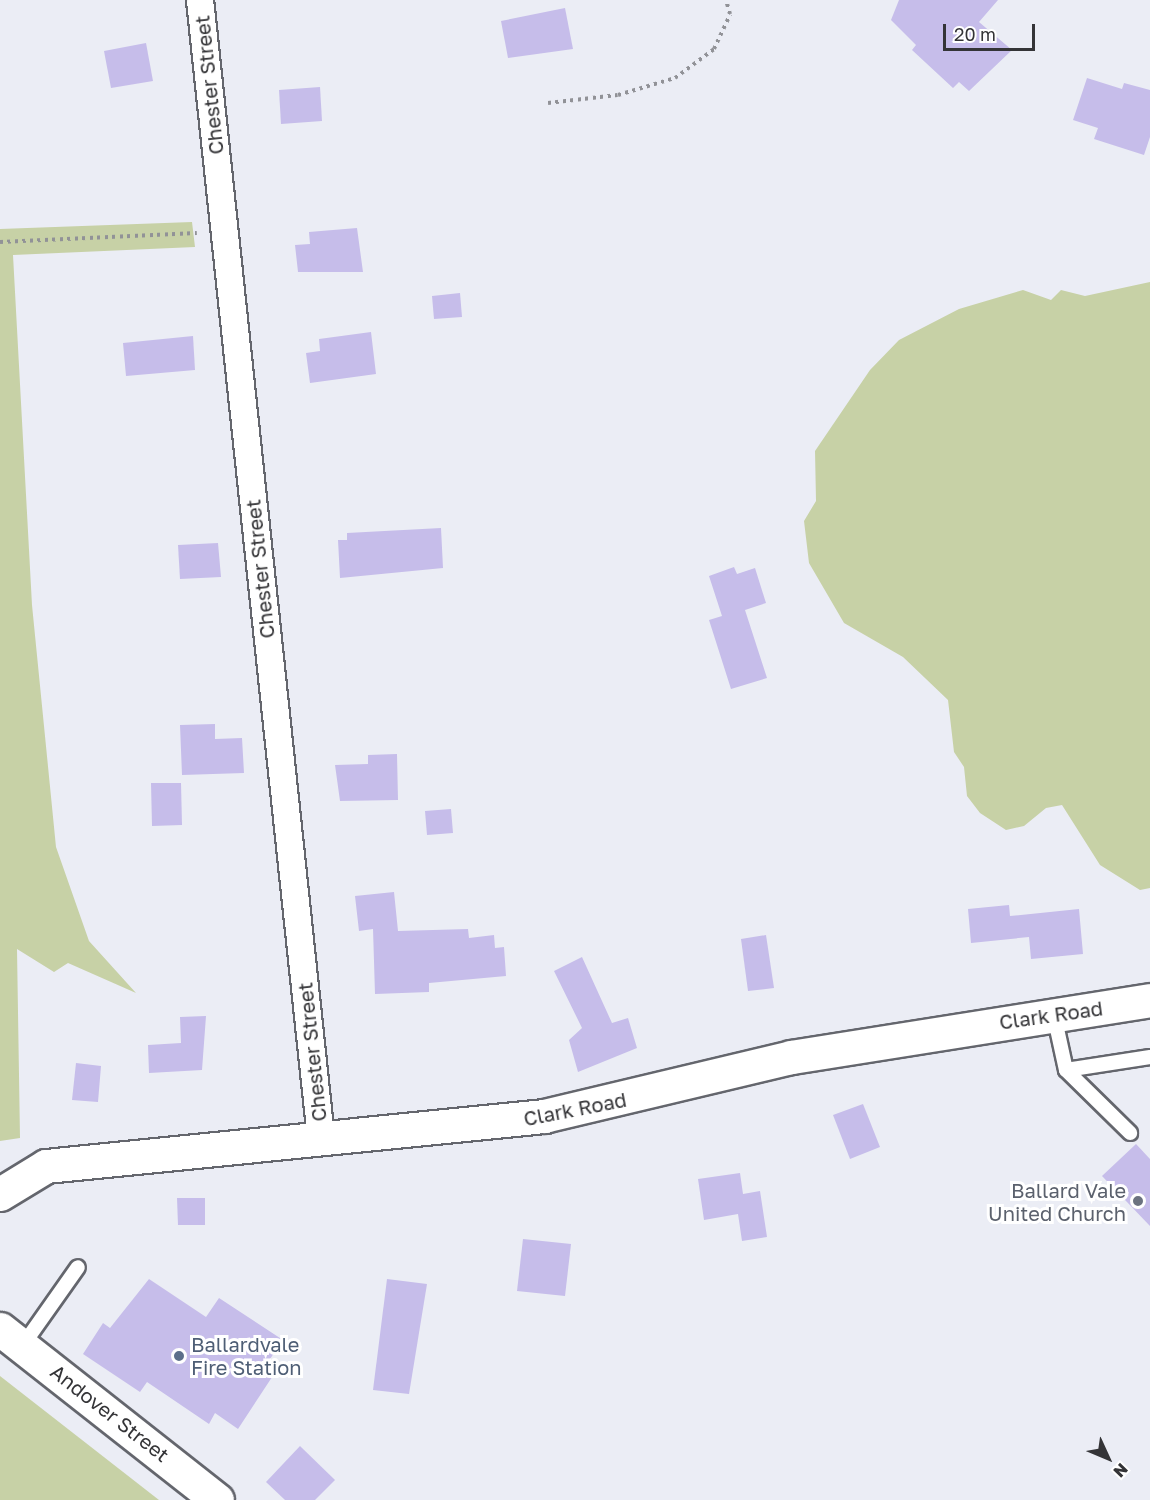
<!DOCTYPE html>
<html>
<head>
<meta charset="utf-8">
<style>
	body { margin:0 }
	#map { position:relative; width:1150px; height:1500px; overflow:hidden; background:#ebedf5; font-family:"Golos Text",sans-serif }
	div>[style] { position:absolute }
	.green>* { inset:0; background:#c7d1a6 }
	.building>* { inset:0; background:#c6bdea }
	.path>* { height:4px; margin-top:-2px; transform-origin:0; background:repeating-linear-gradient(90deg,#919297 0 3px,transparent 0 7.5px) }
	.roads { filter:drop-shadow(2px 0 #64666d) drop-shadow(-2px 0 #64666d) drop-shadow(0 2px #64666d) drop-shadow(0 -2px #64666d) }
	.lane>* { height:14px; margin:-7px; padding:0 7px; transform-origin:7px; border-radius:7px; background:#fff }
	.street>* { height:26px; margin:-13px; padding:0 13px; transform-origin:13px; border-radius:13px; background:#fff }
	.secondary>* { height:33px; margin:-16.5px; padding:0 16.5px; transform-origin:16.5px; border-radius:16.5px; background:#fff }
	.dots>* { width:16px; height:16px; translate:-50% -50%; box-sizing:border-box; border:3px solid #fff; border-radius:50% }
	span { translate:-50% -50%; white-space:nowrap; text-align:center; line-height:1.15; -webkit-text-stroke:6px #fff; paint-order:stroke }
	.street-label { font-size:20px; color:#343437 }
	.worship-label { font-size:20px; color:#5b616d }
	.right { translate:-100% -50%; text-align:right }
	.service-label { font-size:20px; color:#4e5e75 }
	.left { translate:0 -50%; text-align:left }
	.north { position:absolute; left:1078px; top:1428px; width:60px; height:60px; -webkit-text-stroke:4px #fff; paint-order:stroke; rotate:134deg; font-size:16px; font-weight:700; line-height:24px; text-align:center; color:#343437 }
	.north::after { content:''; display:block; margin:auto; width:21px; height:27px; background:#343437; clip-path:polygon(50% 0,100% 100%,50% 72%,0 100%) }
	.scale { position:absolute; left:943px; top:24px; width:92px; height:27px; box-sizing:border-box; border:3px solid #343437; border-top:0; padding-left:8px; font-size:18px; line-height:21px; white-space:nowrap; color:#343437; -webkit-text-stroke:4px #fff; paint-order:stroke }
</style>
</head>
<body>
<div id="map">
	<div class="green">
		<i style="clip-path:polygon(192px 222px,195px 247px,13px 255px,32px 605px,56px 847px,89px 941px,136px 993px,68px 963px,54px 972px,17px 949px,20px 1138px,0 1141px,0 229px)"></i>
		<i style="clip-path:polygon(1150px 282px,1150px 888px,1140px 890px,1100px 865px,1062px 805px,1046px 808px,1024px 826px,1006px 830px,980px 813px,967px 796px,964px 767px,954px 752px,948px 700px,903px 657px,844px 623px,809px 563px,804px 521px,816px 501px,815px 451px,870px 370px,899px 340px,959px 309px,1023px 290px,1051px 300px,1061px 290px,1085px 296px)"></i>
		<i style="clip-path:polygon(0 1376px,159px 1500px,0 1500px)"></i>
	</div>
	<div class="building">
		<i style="clip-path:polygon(899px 0,998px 0,979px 22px,1012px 50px,969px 91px,959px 82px,953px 88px,912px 50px,916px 45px,891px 20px)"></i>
		<i style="clip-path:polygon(565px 8px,573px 49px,508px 58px,501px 21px)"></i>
		<i style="clip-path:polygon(146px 43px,153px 81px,111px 88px,104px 51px)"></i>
		<i style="clip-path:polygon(1087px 78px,1122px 89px,1124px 83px,1150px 90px,1150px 137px,1144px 155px,1094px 139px,1098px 128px,1073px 120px)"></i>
		<i style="clip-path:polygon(320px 87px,322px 121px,281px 124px,279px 90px)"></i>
		<i style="clip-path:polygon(357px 228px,363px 272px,298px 272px,295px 245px,310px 244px,309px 232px)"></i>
		<i style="clip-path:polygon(460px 293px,462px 317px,434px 319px,432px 296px)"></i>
		<i style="clip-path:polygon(371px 332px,376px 374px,310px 383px,306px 353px,320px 351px,319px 339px)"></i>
		<i style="clip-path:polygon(193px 336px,195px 370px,126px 376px,123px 343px)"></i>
		<i style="clip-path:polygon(441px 528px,443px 568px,340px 578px,338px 540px,347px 540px,347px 533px)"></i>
		<i style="clip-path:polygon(218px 543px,221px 577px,180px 579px,178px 545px)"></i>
		<i style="clip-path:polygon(734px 567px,737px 574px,755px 568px,766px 603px,745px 610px,767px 678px,731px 689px,709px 620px,722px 616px,709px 576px)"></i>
		<i style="clip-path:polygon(215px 724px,215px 739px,242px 738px,244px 773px,182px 775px,180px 725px)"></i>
		<i style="clip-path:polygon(397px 754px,398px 800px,340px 801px,335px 765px,368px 764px,368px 755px)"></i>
		<i style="clip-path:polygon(151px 783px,181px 783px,182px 825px,152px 826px)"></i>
		<i style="clip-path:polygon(451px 809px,453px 833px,427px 835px,425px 811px)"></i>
		<i style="clip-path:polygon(394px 892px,398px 931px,468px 929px,469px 938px,494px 935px,495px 948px,504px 947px,506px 976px,429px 983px,429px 992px,375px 994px,373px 929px,359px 931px,355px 896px)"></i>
		<i style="clip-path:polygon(1009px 905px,1010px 916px,1079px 909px,1083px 954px,1031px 959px,1029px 937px,971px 943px,968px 909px)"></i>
		<i style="clip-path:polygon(766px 935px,774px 988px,748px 991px,741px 939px)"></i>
		<i style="clip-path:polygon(582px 957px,612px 1023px,628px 1018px,637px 1048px,578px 1072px,569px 1040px,582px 1028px,554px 971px)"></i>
		<i style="clip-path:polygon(206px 1016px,202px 1070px,149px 1073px,148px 1045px,181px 1043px,180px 1017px)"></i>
		<i style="clip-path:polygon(76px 1063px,101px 1066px,98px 1102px,72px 1100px)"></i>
		<i style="clip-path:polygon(863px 1104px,880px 1147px,850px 1159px,833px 1115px)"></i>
		<i style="clip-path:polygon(1136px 1144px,1150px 1159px,1150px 1226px,1102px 1176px)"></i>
		<i style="clip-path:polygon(740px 1173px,743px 1194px,760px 1191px,767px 1237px,742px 1241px,738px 1214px,704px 1220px,698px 1179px)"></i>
		<i style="clip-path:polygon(177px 1198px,205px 1198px,205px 1225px,178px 1225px)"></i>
		<i style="clip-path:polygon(523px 1239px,571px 1244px,565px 1296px,517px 1291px)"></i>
		<i style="clip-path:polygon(149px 1279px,206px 1317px,219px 1298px,283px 1340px,270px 1359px,280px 1365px,238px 1429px,215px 1413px,209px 1424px,147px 1382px,140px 1392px,83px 1354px,103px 1323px,110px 1328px)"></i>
		<i style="clip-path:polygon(387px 1279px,427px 1284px,409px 1394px,373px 1390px)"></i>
		<i style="clip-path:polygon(300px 1446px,335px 1480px,315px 1500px,285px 1500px,266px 1482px)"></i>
	</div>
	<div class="path">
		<i style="left:548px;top:103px;width:70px;rotate:-6.5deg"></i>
		<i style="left:618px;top:95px;width:59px;rotate:-16.6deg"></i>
		<i style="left:675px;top:78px;width:49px;rotate:-36.6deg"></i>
		<i style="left:714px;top:49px;width:38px;rotate:-65deg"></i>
		<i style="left:730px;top:14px;width:15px;rotate:-106deg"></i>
		<i style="left:0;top:242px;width:197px;rotate:-2.6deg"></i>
	</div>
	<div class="roads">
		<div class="lane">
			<i style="left:1054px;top:1015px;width:56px;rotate:77.7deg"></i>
			<i style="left:1066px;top:1070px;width:85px;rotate:-8.8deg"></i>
			<i style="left:1066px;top:1070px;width:90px;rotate:44.5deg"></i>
			<i style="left:23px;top:1345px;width:95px;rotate:-54.8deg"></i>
		</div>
		<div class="street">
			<i style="left:200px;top:0;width:1143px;rotate:83.93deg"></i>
		</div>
		<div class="secondary">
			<i style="left:0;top:1194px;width:54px;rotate:-31.3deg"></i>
			<i style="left:46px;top:1166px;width:501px;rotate:-5.73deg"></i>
			<i style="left:544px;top:1116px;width:254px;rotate:-13.4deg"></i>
			<i style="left:791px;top:1057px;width:363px;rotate:-9deg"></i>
			<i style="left:0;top:1329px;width:276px;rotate:38.2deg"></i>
		</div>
	</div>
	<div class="dots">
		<i style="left:1138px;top:1201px;background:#6b7280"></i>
		<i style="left:179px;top:1356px;background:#5c6f8a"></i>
	</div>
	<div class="street-label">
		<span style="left:209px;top:85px;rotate:-96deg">Chester Street</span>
		<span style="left:260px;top:569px;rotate:-96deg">Chester Street</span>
		<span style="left:1051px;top:1015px;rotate:-8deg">Clark Road</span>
		<span style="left:312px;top:1052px;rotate:-96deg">Chester Street</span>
		<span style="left:575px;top:1109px;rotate:-11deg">Clark Road</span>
		<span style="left:110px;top:1413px;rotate:38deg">Andover Street</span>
	</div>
	<div class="worship-label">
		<span class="right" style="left:1126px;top:1202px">Ballard Vale<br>United Church</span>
	</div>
	<div class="service-label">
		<span class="left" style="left:191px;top:1356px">Ballardvale<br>Fire Station</span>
	</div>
	<div class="north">N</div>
	<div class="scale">20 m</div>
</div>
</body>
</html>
